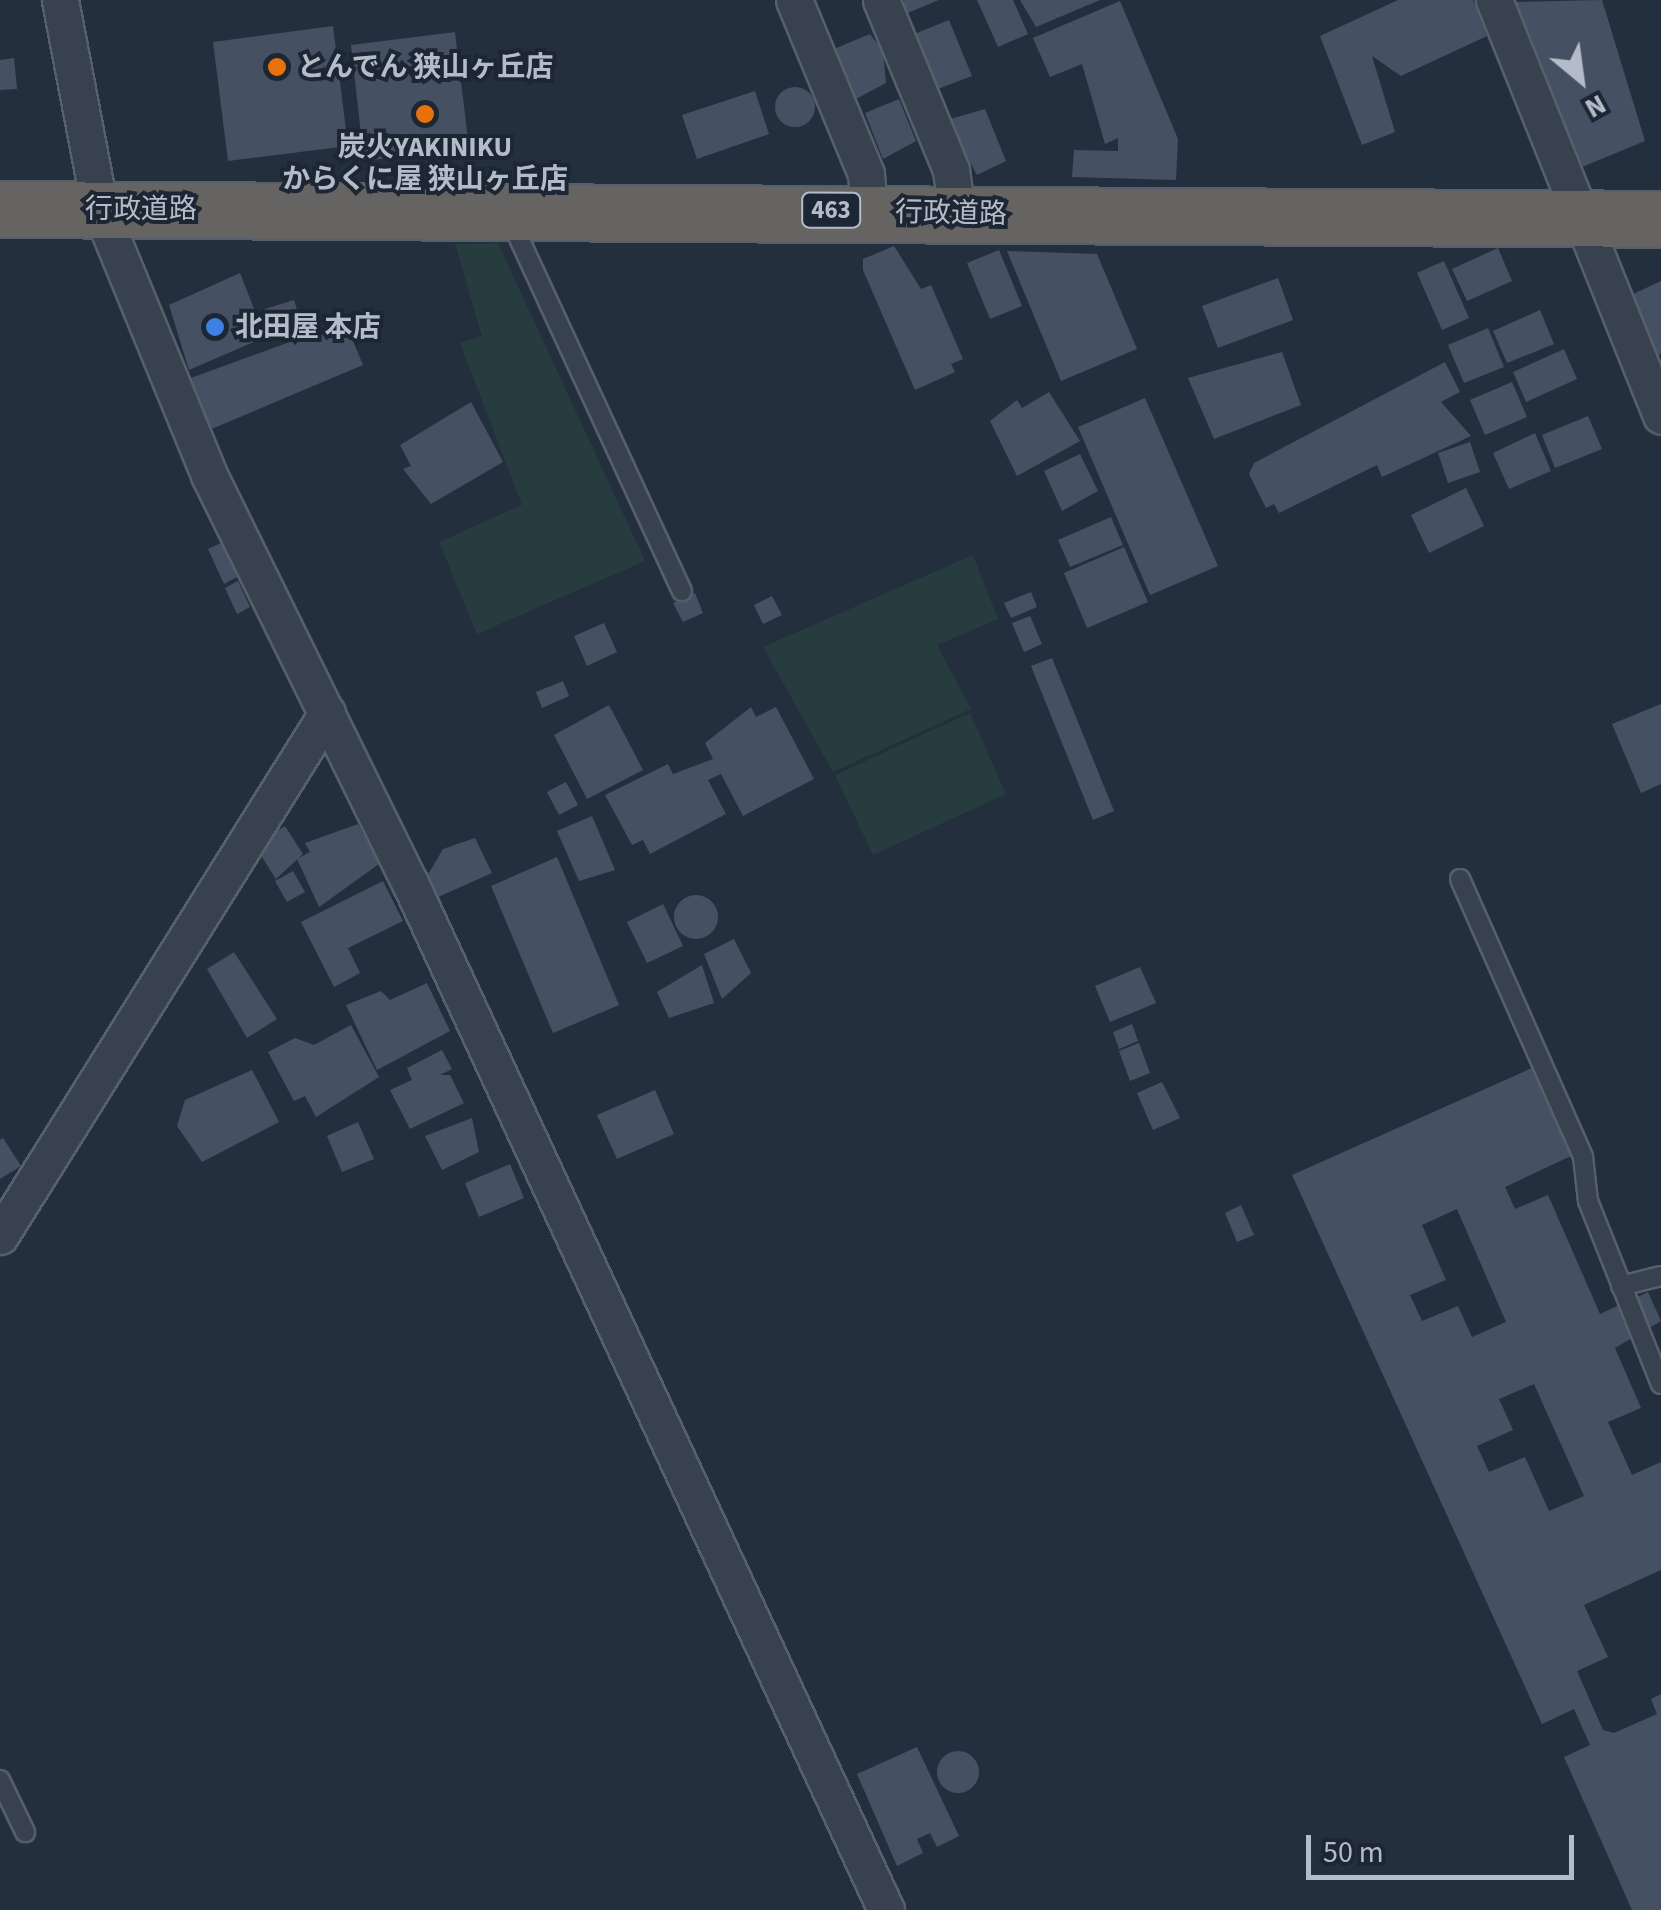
<!DOCTYPE html>
<html>
<head>
<meta charset="utf-8">
<style>
	body { margin:0 }
	#map { position:relative; width:1661px; height:1910px; overflow:hidden; background:#242f3e; font-family:"Source Sans 3","Noto Sans JP",sans-serif }
	div>[style] { position:absolute }
	.green>* { inset:0; background:#263c3f }
	.building>* { inset:0; background:#455162 }
	.round { border-radius:50% }
	.roads { filter:drop-shadow(2px 0 #565f6c) drop-shadow(-2px 0 #565f6c) drop-shadow(0 2px #565f6c) drop-shadow(0 -2px #565f6c) }
	.service>* { height:18px; margin:-9px; padding:0 9px; transform-origin:9px; border-radius:9px; background:#38414e }
	.minor>* { height:35px; margin:-17.5px; padding:0 17.5px; transform-origin:17.5px; border-radius:17.5px; background:#38414e }
	.trunk>* { height:55px; margin:-27.5px; padding:0 27.5px; transform-origin:27.5px; border-radius:27.5px; background:#656462 }
	.dots>* { width:28px; height:28px; translate:-50% -50%; box-sizing:border-box; border:5px solid #1d2633; border-radius:50% }
	span { translate:-50% -50%; white-space:nowrap; text-align:center; line-height:1.15; -webkit-text-stroke:8px #1d2633; paint-order:stroke }
	.shield-label span { padding:2px 8px; background:#1d2633; border:2px solid; border-radius:8px; -webkit-text-stroke-width:0 }
	.shield-label { font-size:25px; color:#b4bcc9; font-weight:700 }
	.poi-label { font-size:28px; color:#b4bcc9; font-weight:700 }
	.left { translate:0 -50%; text-align:left }
	.street-label { font-size:28px; color:#b4bcc9 }
	.north { position:absolute; left:1531px; top:30px; width:100px; height:100px; -webkit-text-stroke:8px #1d2633; paint-order:stroke; rotate:151deg; font-size:28px; font-weight:700; line-height:40px; text-align:center; color:#b4bcc9 }
	.north::after { content:''; display:block; margin:auto; width:35px; height:45px; background:#b4bcc9; clip-path:polygon(50% 0,100% 100%,50% 72%,0 100%) }
	.scale { position:absolute; left:1306px; top:1835px; width:268px; height:45px; box-sizing:border-box; border:5px solid #b4bcc9; border-top:0; padding-left:12px; font-size:30px; line-height:35px; white-space:nowrap; color:#b4bcc9; -webkit-text-stroke:8px #1d2633; paint-order:stroke }
</style>
</head>
<body>
<div id="map">
	<div class="green">
		<i style="clip-path:polygon(498px 243px,645px 561px,477px 634px,439px 542px,522px 505px,460px 343px,482px 336px,455px 244px)"></i>
		<i style="clip-path:polygon(973px 555px,998px 619px,937px 645px,971px 709px,833px 772px,763px 647px)"></i>
		<i style="clip-path:polygon(970px 713px,1006px 794px,873px 855px,835px 775px)"></i>
	</div>
	<div class="building">
		<i style="clip-path:polygon(904px 0,939px 0,905px 14px)"></i>
		<i style="clip-path:polygon(977px 0,1013px 0,1028px 34px,998px 47px)"></i>
		<i style="clip-path:polygon(1020px 0,1100px 0,1036px 27px)"></i>
		<i style="clip-path:polygon(1398px 0,1473px 0,1487px 36px,1401px 76px,1372px 56px,1395px 132px,1362px 145px,1320px 36px)"></i>
		<i style="clip-path:polygon(1602px 0,1645px 141px,1582px 167px,1513px 2px)"></i>
		<i style="clip-path:polygon(1120px 1px,1178px 139px,1176px 180px,1072px 177px,1074px 150px,1118px 151px,1118px 138px,1105px 144px,1082px 64px,1050px 77px,1033px 38px)"></i>
		<i style="clip-path:polygon(949px 20px,972px 76px,935px 90px,912px 35px)"></i>
		<i style="clip-path:polygon(333px 26px,348px 146px,228px 161px,213px 42px)"></i>
		<i style="clip-path:polygon(455px 32px,469px 148px,364px 161px,351px 45px)"></i>
		<i style="clip-path:polygon(870px 34px,883px 51px,886px 83px,854px 100px,834px 49px)"></i>
		<i style="clip-path:polygon(14px 58px,17px 89px,0 90px,0 60px)"></i>
		<i class="round" style="left:775px;top:87px;width:40px;height:40px"></i>
		<i style="clip-path:polygon(755px 91px,769px 134px,697px 159px,682px 115px)"></i>
		<i style="clip-path:polygon(899px 99px,916px 141px,883px 159px,865px 113px)"></i>
		<i style="clip-path:polygon(985px 109px,1006px 161px,977px 175px,947px 120px)"></i>
		<i style="clip-path:polygon(894px 246px,921px 289px,931px 285px,963px 359px,951px 364px,955px 372px,915px 390px,863px 270px,863px 259px)"></i>
		<i style="clip-path:polygon(1498px 248px,1512px 281px,1467px 301px,1452px 269px)"></i>
		<i style="clip-path:polygon(999px 250px,1022px 306px,990px 319px,967px 263px)"></i>
		<i style="clip-path:polygon(1007px 251px,1097px 254px,1137px 349px,1061px 381px)"></i>
		<i style="clip-path:polygon(1444px 261px,1469px 318px,1442px 330px,1417px 273px)"></i>
		<i style="clip-path:polygon(240px 273px,265px 337px,189px 370px,169px 305px)"></i>
		<i style="clip-path:polygon(1278px 278px,1293px 320px,1218px 348px,1202px 306px)"></i>
		<i style="clip-path:polygon(1661px 281px,1661px 354px,1657px 356px,1627px 297px)"></i>
		<i style="clip-path:polygon(294px 300px,303px 330px,272px 340px,262px 310px)"></i>
		<i style="clip-path:polygon(1540px 310px,1554px 344px,1507px 363px,1493px 331px)"></i>
		<i style="clip-path:polygon(345px 322px,363px 365px,209px 430px,188px 379px)"></i>
		<i style="clip-path:polygon(1488px 328px,1504px 367px,1464px 383px,1448px 345px)"></i>
		<i style="clip-path:polygon(1564px 349px,1577px 379px,1526px 402px,1513px 372px)"></i>
		<i style="clip-path:polygon(1282px 352px,1301px 405px,1214px 439px,1188px 378px)"></i>
		<i style="clip-path:polygon(1445px 362px,1460px 392px,1441px 402px,1471px 436px,1382px 477px,1377px 465px,1279px 513px,1274px 504px,1266px 508px,1249px 474px,1254px 463px)"></i>
		<i style="clip-path:polygon(1512px 382px,1527px 417px,1485px 435px,1470px 400px)"></i>
		<i style="clip-path:polygon(1049px 392px,1080px 441px,1017px 476px,990px 421px,1017px 400px,1022px 408px)"></i>
		<i style="clip-path:polygon(1145px 398px,1218px 566px,1150px 595px,1078px 427px)"></i>
		<i style="clip-path:polygon(471px 402px,503px 462px,431px 504px,403px 469px,411px 466px,400px 445px)"></i>
		<i style="clip-path:polygon(1588px 416px,1602px 449px,1555px 468px,1542px 435px)"></i>
		<i style="clip-path:polygon(1535px 433px,1551px 471px,1509px 489px,1493px 453px)"></i>
		<i style="clip-path:polygon(1470px 442px,1480px 472px,1448px 483px,1438px 453px)"></i>
		<i style="clip-path:polygon(1080px 454px,1098px 491px,1062px 511px,1044px 471px)"></i>
		<i style="clip-path:polygon(1466px 488px,1484px 526px,1429px 553px,1411px 515px)"></i>
		<i style="clip-path:polygon(1111px 517px,1123px 545px,1070px 567px,1058px 540px)"></i>
		<i style="clip-path:polygon(221px 543px,237px 577px,224px 584px,208px 549px)"></i>
		<i style="clip-path:polygon(1124px 547px,1148px 602px,1087px 628px,1064px 573px)"></i>
		<i style="clip-path:polygon(238px 581px,250px 607px,237px 614px,225px 588px)"></i>
		<i style="clip-path:polygon(1031px 592px,1037px 607px,1011px 618px,1004px 603px)"></i>
		<i style="clip-path:polygon(695px 593px,703px 613px,683px 622px,673px 603px)"></i>
		<i style="clip-path:polygon(772px 596px,782px 615px,763px 624px,754px 605px)"></i>
		<i style="clip-path:polygon(1030px 616px,1042px 644px,1024px 652px,1012px 623px)"></i>
		<i style="clip-path:polygon(604px 623px,617px 652px,587px 666px,574px 636px)"></i>
		<i style="clip-path:polygon(1052px 658px,1114px 811px,1093px 820px,1031px 666px)"></i>
		<i style="clip-path:polygon(563px 681px,569px 696px,542px 708px,536px 692px)"></i>
		<i style="clip-path:polygon(1661px 704px,1661px 784px,1641px 793px,1612px 724px)"></i>
		<i style="clip-path:polygon(609px 705px,643px 770px,587px 799px,554px 735px)"></i>
		<i style="clip-path:polygon(751px 707px,756px 717px,776px 707px,814px 779px,743px 816px,721px 774px,708px 780px,726px 814px,650px 854px,643px 840px,632px 845px,605px 795px,668px 764px,673px 774px,713px 759px,705px 743px)"></i>
		<i style="clip-path:polygon(566px 782px,578px 805px,559px 815px,547px 792px)"></i>
		<i style="clip-path:polygon(592px 816px,615px 870px,579px 881px,557px 831px)"></i>
		<i style="clip-path:polygon(358px 824px,379px 864px,319px 907px,297px 859px,310px 852px,305px 843px)"></i>
		<i style="clip-path:polygon(285px 826px,303px 854px,276px 879px,255px 846px)"></i>
		<i style="clip-path:polygon(475px 838px,492px 873px,436px 898px,426px 878px,443px 849px)"></i>
		<i style="clip-path:polygon(557px 857px,619px 1005px,553px 1033px,491px 886px)"></i>
		<i style="clip-path:polygon(293px 871px,305px 892px,287px 902px,275px 881px)"></i>
		<i style="clip-path:polygon(383px 881px,403px 921px,348px 948px,360px 973px,334px 987px,301px 922px)"></i>
		<i class="round" style="left:674px;top:895px;width:44px;height:44px"></i>
		<i style="clip-path:polygon(663px 904px,683px 946px,647px 963px,627px 922px)"></i>
		<i style="clip-path:polygon(734px 939px,751px 973px,722px 999px,704px 954px)"></i>
		<i style="clip-path:polygon(234px 952px,277px 1019px,247px 1038px,207px 969px)"></i>
		<i style="clip-path:polygon(702px 965px,714px 1003px,669px 1018px,657px 992px)"></i>
		<i style="clip-path:polygon(1140px 967px,1156px 1003px,1110px 1022px,1095px 986px)"></i>
		<i style="clip-path:polygon(427px 983px,450px 1031px,377px 1070px,346px 1005px,381px 991px,390px 1000px)"></i>
		<i style="clip-path:polygon(1132px 1024px,1138px 1041px,1119px 1049px,1113px 1032px)"></i>
		<i style="clip-path:polygon(351px 1025px,379px 1077px,316px 1117px,305px 1096px,294px 1101px,268px 1052px,295px 1038px,314px 1045px)"></i>
		<i style="clip-path:polygon(1139px 1043px,1150px 1073px,1130px 1081px,1119px 1051px)"></i>
		<i style="clip-path:polygon(442px 1050px,452px 1069px,440px 1075px,450px 1075px,464px 1103px,410px 1129px,390px 1090px,412px 1080px,407px 1068px)"></i>
		<i style="clip-path:polygon(evenodd,1532px 1068px,1571px 1156px,1505px 1187px,1515px 1209px,1548px 1195px,1600px 1314px,1648px 1292px,1661px 1321px,1615px 1348px,1641px 1408px,1608px 1422px,1632px 1475px,1661px 1462px,1661px 1570px,1584px 1605px,1608px 1657px,1577px 1671px,1603px 1730px,1614px 1733px,1657px 1714px,1651px 1699px,1661px 1694px,1661px 1910px,1632px 1910px,1564px 1757px,1590px 1745px,1574px 1709px,1542px 1724px,1292px 1175px,1532px 1068px,1457px 1209px,1506px 1322px,1472px 1337px,1458px 1306px,1422px 1321px,1410px 1295px,1446px 1280px,1422px 1225px,1457px 1209px,1532px 1068px,1534px 1384px,1584px 1496px,1549px 1511px,1525px 1457px,1489px 1472px,1477px 1446px,1513px 1430px,1499px 1399px,1534px 1384px)"></i>
		<i style="clip-path:polygon(252px 1070px,279px 1122px,202px 1162px,177px 1126px,185px 1100px)"></i>
		<i style="clip-path:polygon(1162px 1082px,1180px 1118px,1153px 1130px,1137px 1093px)"></i>
		<i style="clip-path:polygon(655px 1090px,674px 1134px,617px 1159px,597px 1115px)"></i>
		<i style="clip-path:polygon(472px 1118px,479px 1152px,442px 1170px,425px 1136px)"></i>
		<i style="clip-path:polygon(358px 1122px,374px 1159px,342px 1172px,327px 1136px)"></i>
		<i style="clip-path:polygon(3px 1138px,21px 1166px,0 1179px,0 1140px)"></i>
		<i style="clip-path:polygon(510px 1164px,524px 1198px,479px 1217px,465px 1183px)"></i>
		<i style="clip-path:polygon(1241px 1205px,1254px 1235px,1237px 1242px,1225px 1213px)"></i>
		<i style="clip-path:polygon(917px 1747px,959px 1836px,937px 1847px,930px 1833px,917px 1839px,923px 1853px,897px 1866px,857px 1774px)"></i>
		<i class="round" style="left:937px;top:1751px;width:42px;height:42px"></i>
	</div>
	<div class="roads">
		<div class="service">
			<i style="left:510px;top:219px;width:410px;rotate:65.2deg"></i>
			<i style="left:1460px;top:879px;width:304px;rotate:66.1deg"></i>
			<i style="left:1583px;top:1157px;width:44px;rotate:83.5deg"></i>
			<i style="left:1588px;top:1201px;width:197px;rotate:68.3deg"></i>
			<i style="left:1621px;top:1286px;width:41px;rotate:-14deg"></i>
			<i style="left:0;top:1780px;width:58px;rotate:64.3deg"></i>
		</div>
		<div class="minor">
			<i style="left:60px;top:0;width:213px;rotate:79.2deg"></i>
			<i style="left:100px;top:209px;width:287px;rotate:67.7deg"></i>
			<i style="left:209px;top:475px;width:455px;rotate:63.8deg"></i>
			<i style="left:410px;top:883px;width:1132px;rotate:65.13deg"></i>
			<i style="left:794px;top:0;width:188px;rotate:67.5deg"></i>
			<i style="left:866px;top:174px;width:37px;rotate:85deg"></i>
			<i style="left:881px;top:0;width:184px;rotate:67.6deg"></i>
			<i style="left:951px;top:170px;width:43px;rotate:82.1deg"></i>
			<i style="left:1494px;top:0;width:448px;rotate:68.1deg"></i>
			<i style="left:0;top:1236px;width:617px;rotate:-57.98deg"></i>
		</div>
		<div class="trunk">
			<i style="left:0;top:209px;width:1661px;rotate:0.34deg"></i>
		</div>
	</div>
	<div class="dots">
		<i style="left:277px;top:67px;background:#e8710a"></i>
		<i style="left:425px;top:114px;background:#e8710a"></i>
		<i style="left:215px;top:327px;background:#3f7fe0"></i>
	</div>
	<div class="shield-label">
		<span style="left:831px;top:210px">463</span>
	</div>
	<div class="poi-label">
		<span class="left" style="left:297px;top:67px">とんでん 狭山ヶ丘店</span>
		<span style="left:425px;top:163px">炭火YAKINIKU<br>からくに屋 狭山ヶ丘店</span>
		<span class="left" style="left:235px;top:327px">北田屋 本店</span>
	</div>
	<div class="street-label">
		<span style="left:141px;top:209px">行政道路</span>
		<span style="left:951px;top:213px;rotate:1deg">行政道路</span>
	</div>
	<div class="north">N</div>
	<div class="scale">50 m</div>
</div>
</body>
</html>
